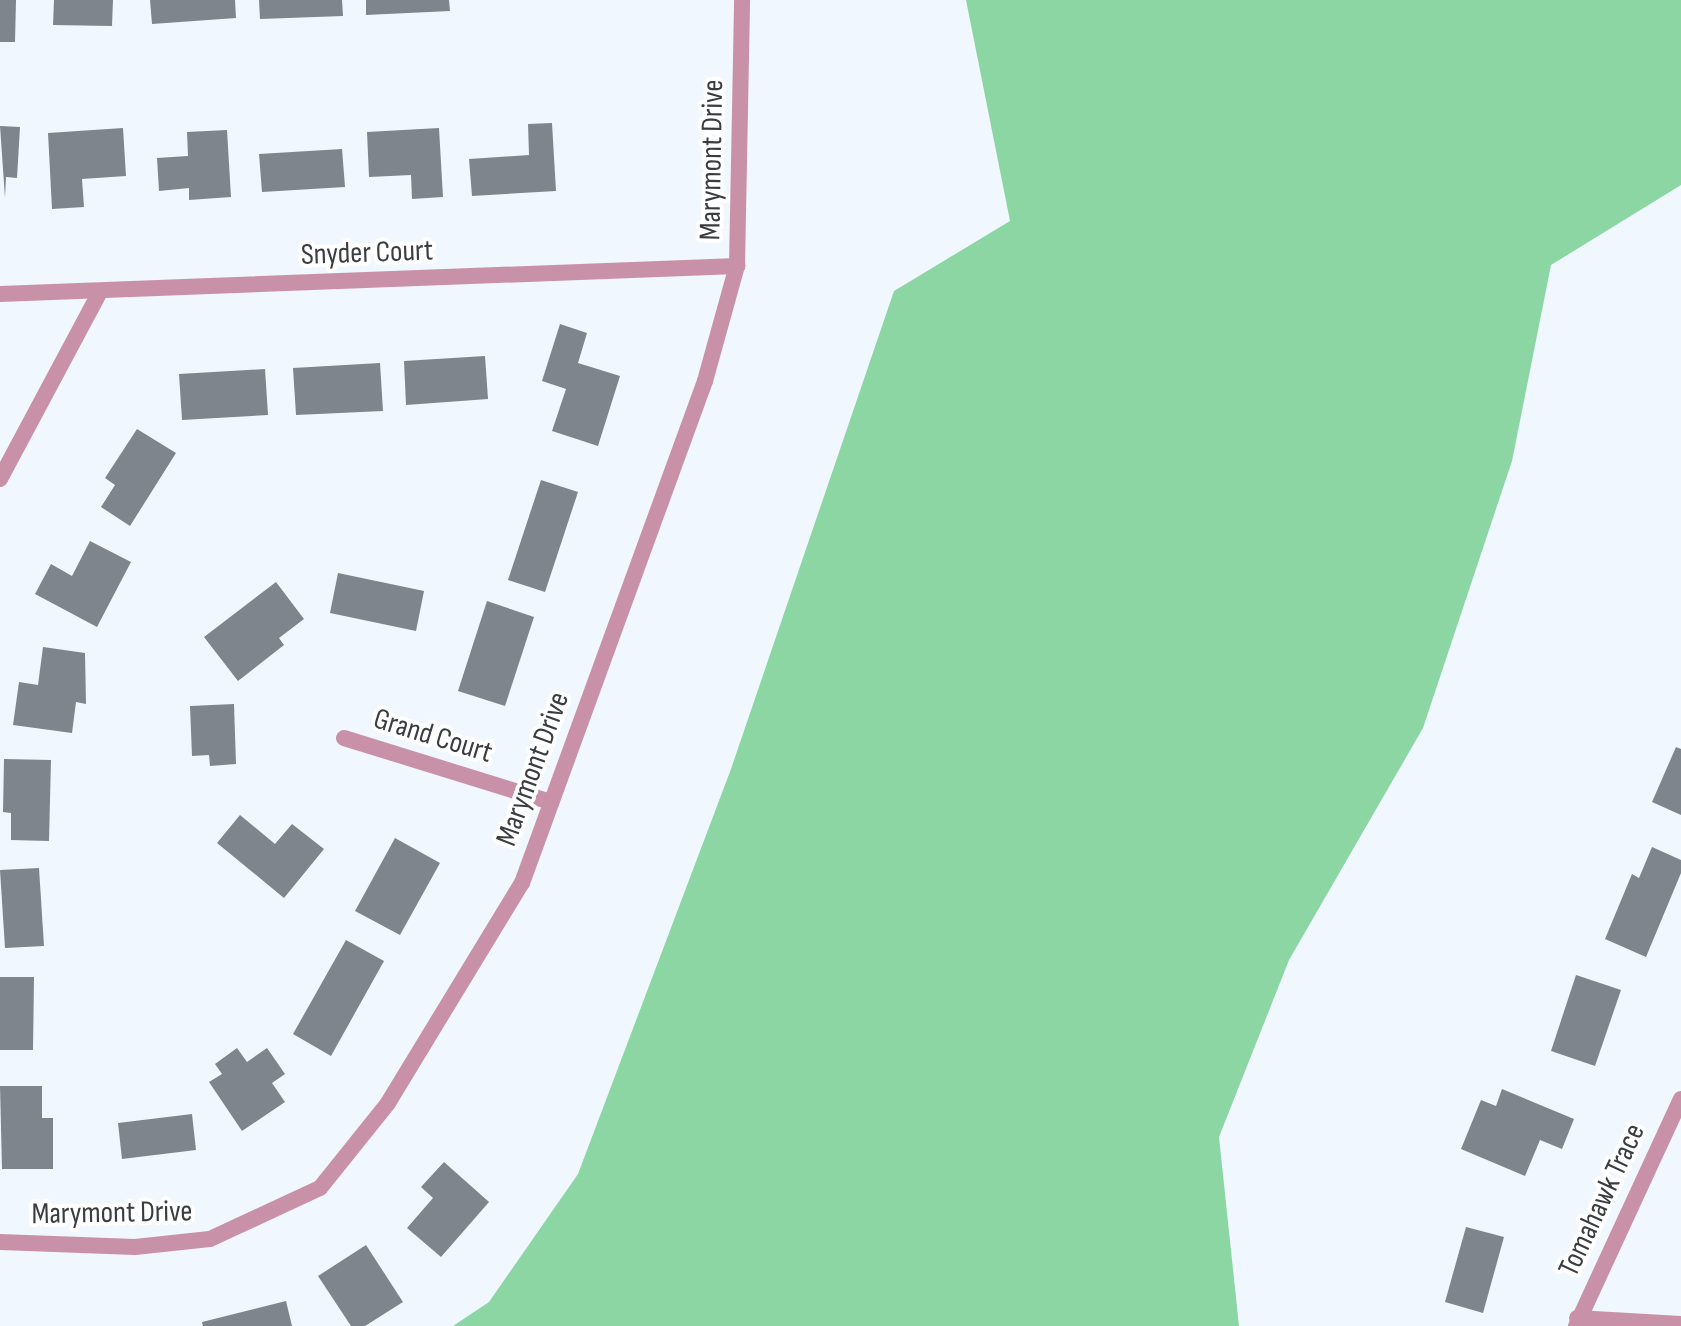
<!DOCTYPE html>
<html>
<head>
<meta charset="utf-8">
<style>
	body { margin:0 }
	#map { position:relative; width:1681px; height:1326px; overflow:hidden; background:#f0f7fe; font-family:"Sofia Sans Condensed",sans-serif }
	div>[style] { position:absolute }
	.forest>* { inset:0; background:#8cd6a4 }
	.building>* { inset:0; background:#7e858d }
	.street>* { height:16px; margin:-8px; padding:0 8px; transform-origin:8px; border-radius:8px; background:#c991a7 }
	span { translate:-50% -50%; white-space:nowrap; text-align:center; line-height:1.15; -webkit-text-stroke:8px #fff; paint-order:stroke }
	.street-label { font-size:30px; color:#3a3d40 }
</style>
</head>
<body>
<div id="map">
	<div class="forest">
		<i style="clip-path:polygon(966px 0,1681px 0,1681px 185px,1551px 265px,1512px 461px,1423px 728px,1289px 960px,1219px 1137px,1239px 1326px,453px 1326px,489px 1302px,578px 1174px,731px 769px,894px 291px,1010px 221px)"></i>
	</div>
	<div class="building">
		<i style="clip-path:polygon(0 0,16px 0,15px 42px,0 42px)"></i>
		<i style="clip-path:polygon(54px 0,113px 0,112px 26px,53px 25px)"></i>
		<i style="clip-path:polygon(150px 0,235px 0,236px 18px,152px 24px)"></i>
		<i style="clip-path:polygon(259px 0,342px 0,343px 16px,260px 19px)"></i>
		<i style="clip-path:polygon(366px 0,449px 0,450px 11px,366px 15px)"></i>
		<i style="clip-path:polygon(552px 123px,556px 191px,472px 196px,469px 159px,529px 155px,528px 124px)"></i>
		<i style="clip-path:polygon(0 126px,20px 127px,17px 178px,6px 177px,5px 198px)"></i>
		<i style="clip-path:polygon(123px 128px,126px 176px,82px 179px,84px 207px,52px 209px,48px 133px)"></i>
		<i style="clip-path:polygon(439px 128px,443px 197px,412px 199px,411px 175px,369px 177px,367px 132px)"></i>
		<i style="clip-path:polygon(227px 130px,231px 197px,189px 200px,189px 188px,159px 191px,157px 158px,188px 156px,187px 132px)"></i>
		<i style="clip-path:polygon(342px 149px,345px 187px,262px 192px,259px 154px)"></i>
		<i style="clip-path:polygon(560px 324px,587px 333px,578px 363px,620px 376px,598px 446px,552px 431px,566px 389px,542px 381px)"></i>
		<i style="clip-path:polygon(485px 356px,488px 399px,406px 405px,404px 361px)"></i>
		<i style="clip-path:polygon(380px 363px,383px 411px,296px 415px,293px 368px)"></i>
		<i style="clip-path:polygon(265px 369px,268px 415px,182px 420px,179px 374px)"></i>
		<i style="clip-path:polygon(137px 429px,176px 453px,130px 526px,101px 507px,115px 485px,105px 478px)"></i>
		<i style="clip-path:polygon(541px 480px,578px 492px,545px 592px,508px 580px)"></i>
		<i style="clip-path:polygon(90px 541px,131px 562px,97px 627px,35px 594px,51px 564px,72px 576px)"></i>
		<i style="clip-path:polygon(338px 573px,424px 591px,416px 631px,330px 613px)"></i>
		<i style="clip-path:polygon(276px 582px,304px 619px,279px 638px,284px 645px,238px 681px,204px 637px)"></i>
		<i style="clip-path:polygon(487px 601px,534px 617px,505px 706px,458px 691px)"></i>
		<i style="clip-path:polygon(43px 647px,85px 653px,86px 704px,76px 702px,72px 733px,13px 725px,19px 682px,38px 685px)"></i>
		<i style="clip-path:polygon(234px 704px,236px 764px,210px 766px,209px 755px,192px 756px,190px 706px)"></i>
		<i style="clip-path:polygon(1676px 747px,1681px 749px,1681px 815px,1652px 802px)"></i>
		<i style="clip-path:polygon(4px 759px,51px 760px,49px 841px,11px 840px,11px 813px,3px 812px)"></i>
		<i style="clip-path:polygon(240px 815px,275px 844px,292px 824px,324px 849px,284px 898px,217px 843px)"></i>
		<i style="clip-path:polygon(395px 838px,440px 863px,400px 935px,355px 911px)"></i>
		<i style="clip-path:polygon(1652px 847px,1681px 860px,1681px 873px,1646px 957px,1605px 939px,1632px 874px,1639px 878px)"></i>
		<i style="clip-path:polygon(39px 868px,44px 946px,5px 948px,0 870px)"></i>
		<i style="clip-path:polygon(346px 940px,384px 961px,331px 1056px,293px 1034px)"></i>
		<i style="clip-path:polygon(1576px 975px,1621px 990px,1595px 1066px,1551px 1051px)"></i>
		<i style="clip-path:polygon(0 977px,34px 977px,33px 1050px,0 1050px)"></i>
		<i style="clip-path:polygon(237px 1048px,247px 1062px,267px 1048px,285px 1074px,272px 1083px,285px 1102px,242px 1131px,209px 1082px,222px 1074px,215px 1064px)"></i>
		<i style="clip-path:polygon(0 1086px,42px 1086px,42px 1118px,53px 1118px,53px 1169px,2px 1169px)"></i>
		<i style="clip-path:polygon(1502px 1089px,1574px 1119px,1562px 1149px,1540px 1140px,1525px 1176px,1461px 1149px,1481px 1100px,1496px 1106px)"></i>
		<i style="clip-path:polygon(192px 1114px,196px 1150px,122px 1159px,118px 1123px)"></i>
		<i style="clip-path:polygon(444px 1162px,489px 1202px,441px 1257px,407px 1228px,433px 1198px,421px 1187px)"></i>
		<i style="clip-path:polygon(1466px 1227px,1504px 1237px,1483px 1313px,1445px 1302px)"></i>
		<i style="clip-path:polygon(366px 1245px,403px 1302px,365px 1326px,351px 1326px,318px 1276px)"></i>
		<i style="clip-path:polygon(286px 1301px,292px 1326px,203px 1326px,202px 1322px)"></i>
	</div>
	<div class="street">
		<i style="left:0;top:294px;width:738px;rotate:-2.18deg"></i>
		<i style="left:0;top:479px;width:212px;rotate:-61.9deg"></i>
		<i style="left:344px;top:738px;width:217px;rotate:17.2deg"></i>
		<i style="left:0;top:1242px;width:135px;rotate:2.1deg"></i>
		<i style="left:135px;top:1247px;width:75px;rotate:-6.1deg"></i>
		<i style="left:210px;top:1239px;width:121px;rotate:-24.9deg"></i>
		<i style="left:320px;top:1188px;width:109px;rotate:-51.3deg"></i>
		<i style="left:388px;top:1103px;width:258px;rotate:-58.7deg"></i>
		<i style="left:522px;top:883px;width:534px;rotate:-69.97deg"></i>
		<i style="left:705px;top:381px;width:119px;rotate:-74.5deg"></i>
		<i style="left:737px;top:266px;width:266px;rotate:-88.9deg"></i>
		<i style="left:1577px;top:1318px;width:104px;rotate:3.3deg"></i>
		<i style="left:1576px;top:1326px;width:250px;rotate:-65.2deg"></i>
	</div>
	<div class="street-label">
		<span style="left:712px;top:160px;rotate:-89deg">Marymont Drive</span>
		<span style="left:367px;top:253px;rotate:-2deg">Snyder Court</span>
		<span style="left:433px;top:736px;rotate:17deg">Grand Court</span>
		<span style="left:533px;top:769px;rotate:-70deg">Marymont Drive</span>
		<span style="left:1602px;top:1200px;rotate:-65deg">Tomahawk Trace</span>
		<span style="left:112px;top:1213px;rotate:-1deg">Marymont Drive</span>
	</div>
</div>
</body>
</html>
